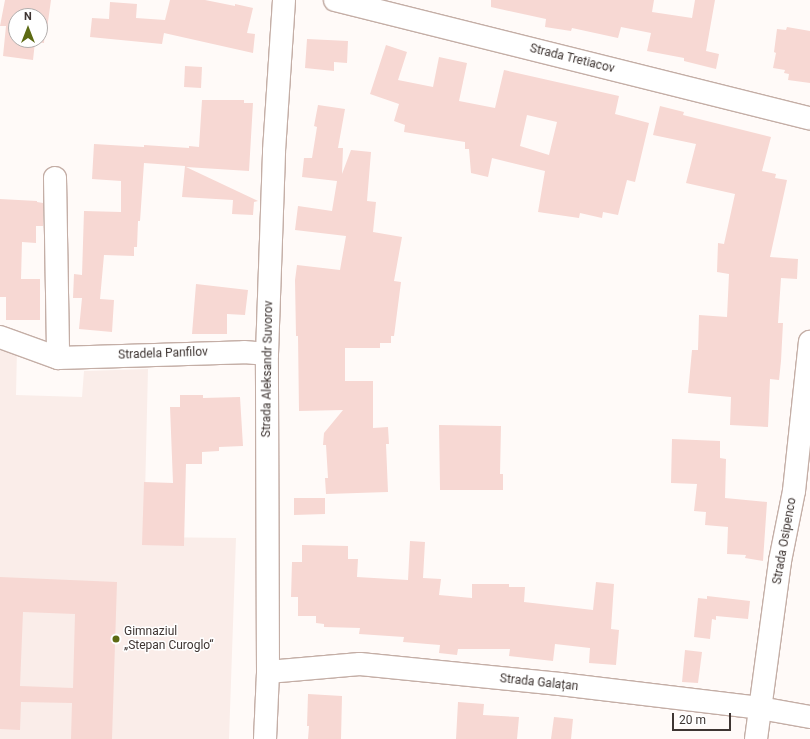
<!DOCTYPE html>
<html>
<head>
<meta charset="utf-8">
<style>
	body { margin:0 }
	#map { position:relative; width:810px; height:739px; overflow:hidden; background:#fffaf8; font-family:Roboto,sans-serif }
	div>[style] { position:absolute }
	.built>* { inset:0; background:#faede9 }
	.building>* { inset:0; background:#f7d8d3 }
	.roads { filter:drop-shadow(1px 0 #c4aea6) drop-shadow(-1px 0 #c4aea6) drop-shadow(0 1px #c4aea6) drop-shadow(0 -1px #c4aea6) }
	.minor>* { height:22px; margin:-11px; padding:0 11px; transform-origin:11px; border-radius:11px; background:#fff }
	.dots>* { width:11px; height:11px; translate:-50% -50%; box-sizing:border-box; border:2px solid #fff; border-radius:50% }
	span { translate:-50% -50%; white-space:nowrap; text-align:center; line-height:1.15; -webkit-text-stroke:3px #fff; paint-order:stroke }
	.street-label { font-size:12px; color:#3e3532 }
	.poi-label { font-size:12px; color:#3e3532 }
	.left { translate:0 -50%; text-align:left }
	.north { position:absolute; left:8px; top:8px; width:40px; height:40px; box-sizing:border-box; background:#fff; border:1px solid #b2aead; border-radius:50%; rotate:0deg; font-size:11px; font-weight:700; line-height:16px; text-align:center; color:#3e3532 }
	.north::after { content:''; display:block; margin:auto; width:14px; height:18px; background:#5c6a13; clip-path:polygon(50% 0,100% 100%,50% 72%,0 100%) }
	.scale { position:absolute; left:672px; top:713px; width:59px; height:18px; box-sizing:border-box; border:2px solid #3e3532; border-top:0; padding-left:5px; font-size:12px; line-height:14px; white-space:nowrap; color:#3e3532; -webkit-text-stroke:3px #fff; paint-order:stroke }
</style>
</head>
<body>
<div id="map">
	<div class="built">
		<i style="clip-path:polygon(0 349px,17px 349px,16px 395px,82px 397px,84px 371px,148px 369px,144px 537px,236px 538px,229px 739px,0 739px)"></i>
	</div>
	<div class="building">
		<i style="clip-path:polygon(evenodd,5px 0,51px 0,47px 29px,45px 29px,44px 43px,35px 42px,33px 60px,3px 56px,6px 26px,0 26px,5px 0,16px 16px,40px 16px,40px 40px,16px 40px,16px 16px)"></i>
		<i style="clip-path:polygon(170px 0,205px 0,235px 6px,235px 4px,253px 8px,247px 33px,255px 34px,253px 53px,164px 33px,162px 44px,90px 37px,92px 18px,109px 19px,110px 2px,137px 4px,136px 18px,165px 20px)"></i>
		<i style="clip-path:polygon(491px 0,654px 0,652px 12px,692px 18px,695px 0,715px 0,706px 51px,719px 54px,716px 69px,684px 61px,684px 58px,647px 51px,651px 33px,621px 27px,618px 38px,572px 28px,571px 31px,545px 27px,546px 19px,491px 7px)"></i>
		<i style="clip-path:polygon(787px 27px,810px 31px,810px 83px,788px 80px,789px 74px,784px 73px,785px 70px,773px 68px,776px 53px,774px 52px,777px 29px,786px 30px)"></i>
		<i style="clip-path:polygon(307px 39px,348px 41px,347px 63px,334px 62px,334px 71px,305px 68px)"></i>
		<i style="clip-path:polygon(evenodd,386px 45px,407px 52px,398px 80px,433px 87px,439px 57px,467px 63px,459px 101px,495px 108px,504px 70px,619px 96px,615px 114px,649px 123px,635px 182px,627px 180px,618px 215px,603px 212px,602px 218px,580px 213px,579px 218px,538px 212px,545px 171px,492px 158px,488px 177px,471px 173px,469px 149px,465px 149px,465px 142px,404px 132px,405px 125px,394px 121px,399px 104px,370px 94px,386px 45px,527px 115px,557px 122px,549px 155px,520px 146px,527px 115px)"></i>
		<i style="clip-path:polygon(185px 66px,202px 67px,201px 88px,184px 87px)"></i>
		<i style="clip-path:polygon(202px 100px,244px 100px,244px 103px,253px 103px,249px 171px,186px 167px,258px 201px,254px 202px,253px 215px,232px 214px,233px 200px,182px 197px,185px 166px,144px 163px,140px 221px,138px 221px,137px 247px,134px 247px,134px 256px,104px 255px,100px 299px,114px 300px,112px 332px,79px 329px,82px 298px,73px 298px,74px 274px,82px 275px,84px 211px,121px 212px,121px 181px,92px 179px,94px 144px,144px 147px,144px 145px,189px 148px,189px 146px,199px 147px)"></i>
		<i style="clip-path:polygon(318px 105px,345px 109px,338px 148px,343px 148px,342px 174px,351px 150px,371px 152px,367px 201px,376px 202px,373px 232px,402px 237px,394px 281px,401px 282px,394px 336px,391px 336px,391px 343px,380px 343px,380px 348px,345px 348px,345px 381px,373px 381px,373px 428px,388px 427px,389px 444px,386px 444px,388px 492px,326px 494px,325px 478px,328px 478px,326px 445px,323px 445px,324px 433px,343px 410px,299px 411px,298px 336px,296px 336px,295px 280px,297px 265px,340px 270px,346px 236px,295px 230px,298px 206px,332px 211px,337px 181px,302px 177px,304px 158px,312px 158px,317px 127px,314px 126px)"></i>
		<i style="clip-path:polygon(660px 106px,684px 112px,683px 115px,771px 137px,762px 171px,776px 174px,775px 178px,787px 180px,770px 257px,798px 259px,797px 279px,781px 278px,778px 323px,783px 323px,781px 361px,779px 380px,770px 379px,768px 427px,730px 425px,731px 397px,688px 393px,692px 350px,698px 350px,699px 315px,727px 317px,729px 274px,717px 272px,718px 243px,724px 244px,735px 194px,686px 183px,696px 144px,653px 135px)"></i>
		<i style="clip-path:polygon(0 199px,37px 201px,37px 202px,43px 203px,43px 226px,36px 226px,36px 243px,22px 242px,21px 279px,40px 279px,40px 320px,6px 320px,6px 297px,0 297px)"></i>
		<i style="clip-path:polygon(196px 284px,248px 290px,245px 315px,227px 314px,227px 334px,192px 334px)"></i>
		<i style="clip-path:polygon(180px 395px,203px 395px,203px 398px,240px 397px,243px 446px,219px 447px,219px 451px,202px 452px,202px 464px,186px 464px,184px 546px,142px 545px,144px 482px,173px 483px,170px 407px,180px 407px)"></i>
		<i style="clip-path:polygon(439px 425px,501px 426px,500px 474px,503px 474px,503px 490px,440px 490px)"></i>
		<i style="clip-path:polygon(672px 439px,720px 441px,720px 458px,726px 459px,725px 498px,767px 502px,763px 561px,745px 558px,746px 555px,727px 554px,728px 527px,705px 525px,706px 512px,694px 511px,697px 484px,671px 483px)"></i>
		<i style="clip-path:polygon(294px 498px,325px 498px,325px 514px,294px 515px)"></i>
		<i style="clip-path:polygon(410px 541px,425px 542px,423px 578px,441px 579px,439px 595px,472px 598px,472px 584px,509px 584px,509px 587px,525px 587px,524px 602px,593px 610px,596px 582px,614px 584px,611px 629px,619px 630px,616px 665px,589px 663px,590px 648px,555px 644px,553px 661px,509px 656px,510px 649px,458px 649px,457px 655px,439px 653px,440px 645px,403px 642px,404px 637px,359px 634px,360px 628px,324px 627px,324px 624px,316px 623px,316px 616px,298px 616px,298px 597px,291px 597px,292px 562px,302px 562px,302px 545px,348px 546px,348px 559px,358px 559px,357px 577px,408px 580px)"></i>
		<i style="clip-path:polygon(evenodd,0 577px,117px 582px,112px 739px,71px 739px,72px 703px,21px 702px,20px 730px,0 729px,0 577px,23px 612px,75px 614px,73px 688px,20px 686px,23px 612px)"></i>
		<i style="clip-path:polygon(707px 596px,750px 601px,748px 619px,716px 616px,716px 620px,712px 619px,710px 639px,694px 637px,698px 598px,707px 599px)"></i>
		<i style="clip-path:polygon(685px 650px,702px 652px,698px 683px,682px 682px)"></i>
		<i style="clip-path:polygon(308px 694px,342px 696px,341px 739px,308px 739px,309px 726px,307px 726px)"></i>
		<i style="clip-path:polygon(458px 702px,484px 704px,483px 715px,519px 717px,517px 739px,456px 739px)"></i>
		<i style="clip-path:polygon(554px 717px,573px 719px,571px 739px,551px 739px)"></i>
	</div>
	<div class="roads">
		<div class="minor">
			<i style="left:335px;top:0;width:489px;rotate:14deg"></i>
			<i style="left:55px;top:178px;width:180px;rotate:89deg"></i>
			<i style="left:0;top:337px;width:62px;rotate:19.9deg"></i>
			<i style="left:58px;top:358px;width:186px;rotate:-1.8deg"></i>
			<i style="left:244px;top:352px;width:23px;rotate:5deg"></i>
			<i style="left:268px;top:672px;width:92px;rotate:-5deg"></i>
			<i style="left:360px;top:664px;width:201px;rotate:5.7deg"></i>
			<i style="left:560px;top:684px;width:201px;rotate:6.8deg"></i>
			<i style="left:760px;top:708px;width:51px;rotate:10.2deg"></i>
			<i style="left:265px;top:739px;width:67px;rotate:-87.4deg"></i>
			<i style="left:268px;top:672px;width:318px;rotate:-90.2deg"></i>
			<i style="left:267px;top:354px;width:203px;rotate:-88deg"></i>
			<i style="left:274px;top:151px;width:151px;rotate:-86.2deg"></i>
			<i style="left:756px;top:739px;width:180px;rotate:-82.3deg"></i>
			<i style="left:780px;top:561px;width:71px;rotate:-78.7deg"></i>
			<i style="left:794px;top:491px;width:150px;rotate:-83.9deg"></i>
		</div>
	</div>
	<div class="dots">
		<i style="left:116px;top:639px;background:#5c6a13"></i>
	</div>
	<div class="street-label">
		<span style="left:572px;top:59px;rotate:14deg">Strada Tretiacov</span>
		<span style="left:163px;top:354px;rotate:-2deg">Stradela Panfilov</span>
		<span style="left:268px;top:369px;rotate:-89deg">Strada Aleksandr Suvorov</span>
		<span style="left:785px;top:541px;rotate:-80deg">Strada Osipenco</span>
		<span style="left:539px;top:683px;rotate:6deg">Strada Galațan</span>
	</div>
	<div class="poi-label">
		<span class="left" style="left:124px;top:639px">Gimnaziul<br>„Stepan Curoglo“</span>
	</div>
	<div class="north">N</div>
	<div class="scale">20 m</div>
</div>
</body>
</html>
